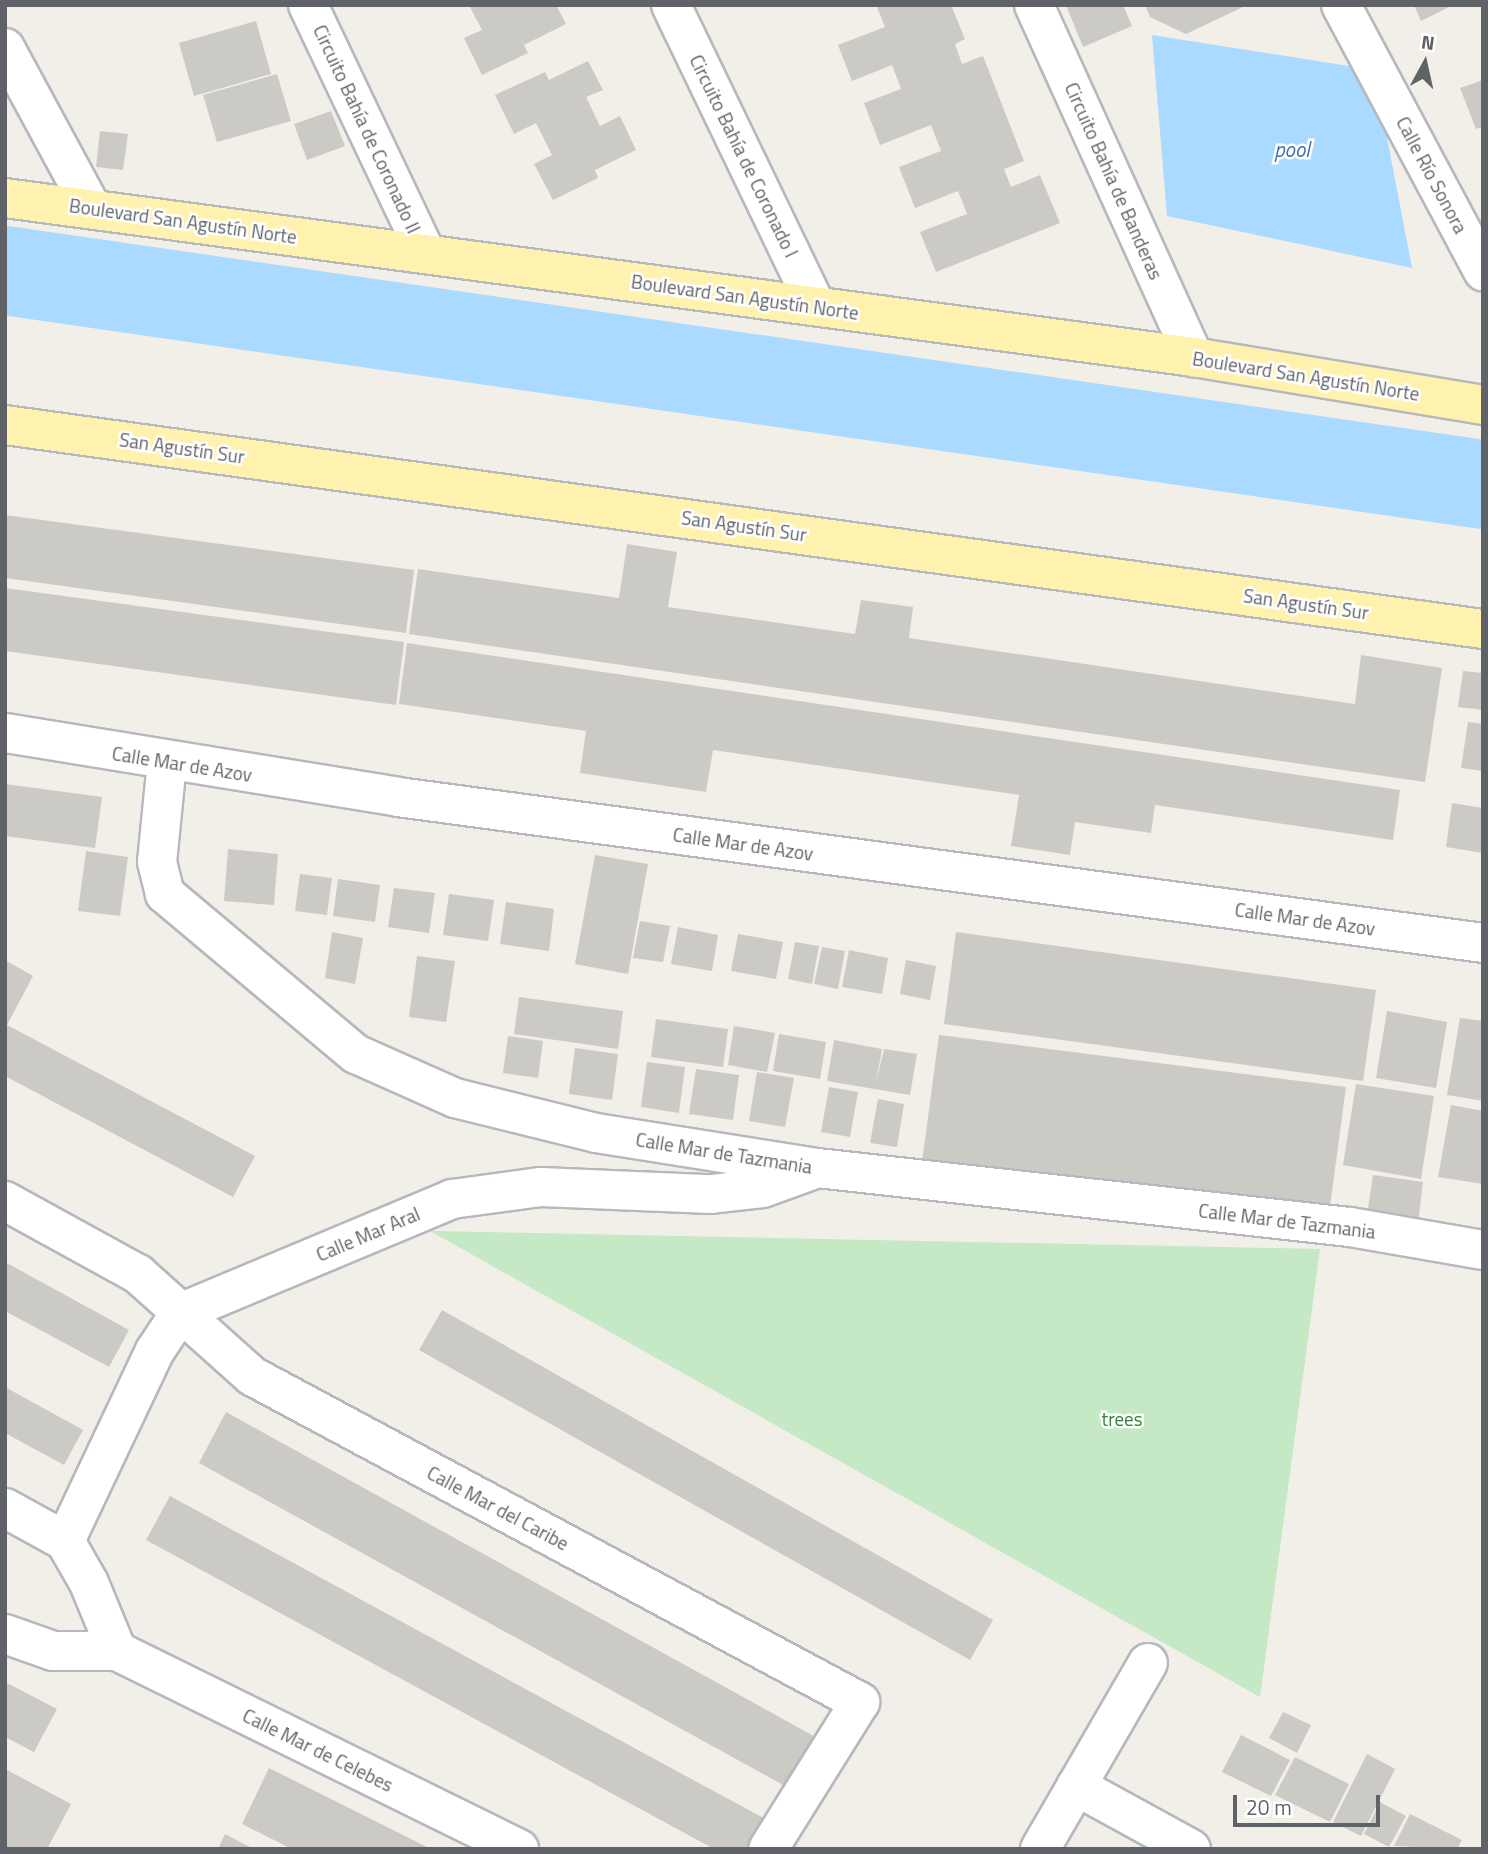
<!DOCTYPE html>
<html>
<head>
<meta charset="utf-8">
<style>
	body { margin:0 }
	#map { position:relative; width:1488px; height:1854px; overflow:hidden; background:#f1efe8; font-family:"Titillium Web",sans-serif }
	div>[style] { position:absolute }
	.green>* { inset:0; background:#c5e8c5 }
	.water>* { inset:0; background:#aadaff }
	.river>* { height:89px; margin:-44.5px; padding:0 44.5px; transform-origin:44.5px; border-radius:44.5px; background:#aadaff }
	.building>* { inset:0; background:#cccac5 }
	.roads { filter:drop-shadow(2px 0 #b5b8bc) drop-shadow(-2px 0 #b5b8bc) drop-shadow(0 2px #b5b8bc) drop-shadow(0 -2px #b5b8bc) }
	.minor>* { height:38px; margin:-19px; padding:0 19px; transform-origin:19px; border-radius:19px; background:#fff }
	.major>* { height:38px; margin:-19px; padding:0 19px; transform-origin:19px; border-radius:19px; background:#fff2af }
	span { translate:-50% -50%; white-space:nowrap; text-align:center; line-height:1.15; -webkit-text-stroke:5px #fff; paint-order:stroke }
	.street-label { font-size:19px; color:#5f6368 }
	.park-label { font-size:19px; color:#348238 }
	.water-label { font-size:21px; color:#4174aa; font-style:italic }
	.frame { position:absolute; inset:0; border:7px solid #5f6368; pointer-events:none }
	.north { position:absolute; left:1390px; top:28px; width:70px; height:70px; -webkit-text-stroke:5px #fff; paint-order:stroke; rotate:8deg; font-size:19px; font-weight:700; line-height:28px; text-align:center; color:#5f6368 }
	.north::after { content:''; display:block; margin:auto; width:24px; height:32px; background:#5f6368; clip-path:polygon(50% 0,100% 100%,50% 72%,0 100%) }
	.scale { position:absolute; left:1233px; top:1795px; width:147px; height:32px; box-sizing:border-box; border:4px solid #5f6368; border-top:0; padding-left:9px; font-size:21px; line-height:24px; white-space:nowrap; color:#5f6368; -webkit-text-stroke:5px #fff; paint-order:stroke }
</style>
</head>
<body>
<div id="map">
	<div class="green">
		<i style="clip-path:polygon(430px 1231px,1320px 1249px,1260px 1697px)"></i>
	</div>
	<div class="water">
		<i style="clip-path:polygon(1152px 35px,1374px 70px,1412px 268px,1167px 216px)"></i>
	</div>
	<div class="river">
		<i style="left:5px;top:270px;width:1493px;rotate:8.24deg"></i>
	</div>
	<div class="building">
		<i style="clip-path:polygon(469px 5px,556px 5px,566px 24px,524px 45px,528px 53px,482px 75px,464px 38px,482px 30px)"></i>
		<i style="clip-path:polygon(881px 5px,951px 5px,965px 39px,955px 44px,962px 64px,983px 56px,1024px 161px,1004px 169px,1011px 187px,1040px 175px,1060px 223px,936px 272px,920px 232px,967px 214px,958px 191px,915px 208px,899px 167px,941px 151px,931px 125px,880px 145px,864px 103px,901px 89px,892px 65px,852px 81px,838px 45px,885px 27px,877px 7px)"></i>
		<i style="clip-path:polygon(1066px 5px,1123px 5px,1132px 26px,1083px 47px)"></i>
		<i style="clip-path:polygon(1145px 5px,1247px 5px,1186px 34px,1150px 17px)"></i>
		<i style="clip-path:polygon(1414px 5px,1453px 5px,1421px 21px)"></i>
		<i style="clip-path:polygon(256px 21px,271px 74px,194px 96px,179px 43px)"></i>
		<i style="clip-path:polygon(588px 61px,603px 90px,586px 97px,600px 126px,620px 116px,636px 150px,595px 170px,598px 178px,553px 200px,534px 164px,552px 155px,536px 123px,514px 134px,495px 95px,545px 72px,549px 80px)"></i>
		<i style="clip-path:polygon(277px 74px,291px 121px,217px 142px,203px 95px)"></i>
		<i style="clip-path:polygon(1483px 80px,1483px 127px,1476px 129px,1460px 88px)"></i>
		<i style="clip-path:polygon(331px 111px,345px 146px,307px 160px,294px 124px)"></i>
		<i style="clip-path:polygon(100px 131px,128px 134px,123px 170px,96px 167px)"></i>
		<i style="clip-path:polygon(5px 515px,414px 570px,406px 633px,5px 578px)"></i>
		<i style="clip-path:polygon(627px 544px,677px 552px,668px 607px,855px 634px,861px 600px,913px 607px,909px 638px,1355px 704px,1361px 655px,1442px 668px,1425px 782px,409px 634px,418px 569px,619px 598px)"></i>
		<i style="clip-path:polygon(5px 588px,404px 642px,396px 705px,5px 651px)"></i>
		<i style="clip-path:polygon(407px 643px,1400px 790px,1393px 840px,1155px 805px,1151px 833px,1075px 822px,1070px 855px,1011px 846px,1019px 795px,713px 750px,706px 792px,580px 773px,586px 731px,399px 704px)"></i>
		<i style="clip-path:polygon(1463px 671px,1483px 673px,1483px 710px,1458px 707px)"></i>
		<i style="clip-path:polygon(1468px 722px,1483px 724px,1483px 771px,1461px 768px)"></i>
		<i style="clip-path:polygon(5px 784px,102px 797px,95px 848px,5px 836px)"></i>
		<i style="clip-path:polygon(1452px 803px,1483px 808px,1483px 853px,1446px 847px)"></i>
		<i style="clip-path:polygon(228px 849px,278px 854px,274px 905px,224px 901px)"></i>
		<i style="clip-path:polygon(86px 851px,128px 857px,120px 916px,78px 911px)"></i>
		<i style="clip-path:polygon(595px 855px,648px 864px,628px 974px,575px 964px)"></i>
		<i style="clip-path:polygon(300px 874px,332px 878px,327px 915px,295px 911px)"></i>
		<i style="clip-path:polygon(338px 879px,380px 885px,375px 922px,333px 916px)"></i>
		<i style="clip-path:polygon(394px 888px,435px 893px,429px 933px,388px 927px)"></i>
		<i style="clip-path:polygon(449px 894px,494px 900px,488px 941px,443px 935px)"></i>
		<i style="clip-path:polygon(506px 902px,554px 909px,549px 951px,500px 944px)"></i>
		<i style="clip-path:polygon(640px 921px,670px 926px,663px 962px,633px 958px)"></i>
		<i style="clip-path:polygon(678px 927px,718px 935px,712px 971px,671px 964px)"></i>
		<i style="clip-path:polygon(332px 932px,363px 938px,355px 984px,325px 978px)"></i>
		<i style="clip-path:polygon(956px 932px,1376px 990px,1363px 1081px,944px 1024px)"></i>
		<i style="clip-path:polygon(738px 934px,783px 942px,776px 979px,731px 971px)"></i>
		<i style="clip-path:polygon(795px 942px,819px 946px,812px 984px,788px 979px)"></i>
		<i style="clip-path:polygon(822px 947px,845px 951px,838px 989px,814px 984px)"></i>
		<i style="clip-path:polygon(849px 950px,888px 958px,882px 994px,842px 987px)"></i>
		<i style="clip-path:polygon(417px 956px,455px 961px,446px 1022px,409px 1017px)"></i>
		<i style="clip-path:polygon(5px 960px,33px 976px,7px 1025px,255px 1156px,233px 1197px,5px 1076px)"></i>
		<i style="clip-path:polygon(906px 960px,936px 966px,930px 1000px,900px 994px)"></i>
		<i style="clip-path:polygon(519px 997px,623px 1011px,618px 1049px,514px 1034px)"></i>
		<i style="clip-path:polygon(1387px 1011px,1447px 1022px,1436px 1088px,1376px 1078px)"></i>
		<i style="clip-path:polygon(1460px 1018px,1483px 1021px,1483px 1101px,1447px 1095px)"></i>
		<i style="clip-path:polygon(656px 1019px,728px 1029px,723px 1067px,651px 1057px)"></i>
		<i style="clip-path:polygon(734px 1026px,775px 1033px,767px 1072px,728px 1065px)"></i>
		<i style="clip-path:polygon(779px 1034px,826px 1042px,820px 1079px,773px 1071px)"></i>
		<i style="clip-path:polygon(939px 1035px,1346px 1087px,1329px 1214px,922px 1162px)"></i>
		<i style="clip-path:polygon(508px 1036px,543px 1041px,538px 1078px,503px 1073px)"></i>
		<i style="clip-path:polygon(834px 1040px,882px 1049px,876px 1083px,884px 1049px,917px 1054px,910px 1095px,827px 1081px)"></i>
		<i style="clip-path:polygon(575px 1048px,618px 1054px,612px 1100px,569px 1094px)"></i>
		<i style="clip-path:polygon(647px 1062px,685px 1067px,679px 1113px,641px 1107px)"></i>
		<i style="clip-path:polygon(696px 1069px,739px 1075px,733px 1120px,689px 1114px)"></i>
		<i style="clip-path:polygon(757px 1072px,794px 1078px,785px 1127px,749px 1121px)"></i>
		<i style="clip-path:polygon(1356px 1084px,1434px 1096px,1421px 1179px,1343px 1165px)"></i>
		<i style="clip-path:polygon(829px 1087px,858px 1092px,850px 1137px,821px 1132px)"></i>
		<i style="clip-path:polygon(878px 1099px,904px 1104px,897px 1147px,870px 1143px)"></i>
		<i style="clip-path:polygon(1451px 1105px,1483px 1111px,1483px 1184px,1438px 1177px)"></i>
		<i style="clip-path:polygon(1373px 1175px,1423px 1182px,1418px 1223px,1367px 1216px)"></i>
		<i style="clip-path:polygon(5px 1262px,129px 1330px,109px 1367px,5px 1311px)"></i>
		<i style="clip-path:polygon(442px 1310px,993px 1620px,970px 1660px,419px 1350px)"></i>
		<i style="clip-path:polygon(5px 1387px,83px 1430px,64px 1465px,5px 1433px)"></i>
		<i style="clip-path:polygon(226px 1412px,821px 1740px,794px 1791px,199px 1463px)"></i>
		<i style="clip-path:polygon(170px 1496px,767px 1820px,751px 1849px,714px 1849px,146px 1540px)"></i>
		<i style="clip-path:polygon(5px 1682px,57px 1709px,34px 1752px,5px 1737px)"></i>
		<i style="clip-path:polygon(1283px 1712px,1311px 1725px,1297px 1753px,1269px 1738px)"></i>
		<i style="clip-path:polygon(1241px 1735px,1290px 1760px,1271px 1796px,1222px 1772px)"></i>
		<i style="clip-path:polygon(1367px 1754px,1395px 1769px,1361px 1836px,1333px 1822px)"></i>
		<i style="clip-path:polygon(1295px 1757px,1349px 1784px,1330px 1822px,1275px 1795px)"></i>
		<i style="clip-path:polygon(269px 1768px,431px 1849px,292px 1849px,242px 1824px)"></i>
		<i style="clip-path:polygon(5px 1769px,71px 1804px,47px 1849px,5px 1849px)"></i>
		<i style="clip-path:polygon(1380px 1802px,1406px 1816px,1389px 1847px,1364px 1834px)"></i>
		<i style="clip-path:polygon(1410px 1814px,1462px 1840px,1457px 1849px,1394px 1846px)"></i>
		<i style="clip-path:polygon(225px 1834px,254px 1849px,218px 1849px)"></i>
	</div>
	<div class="roads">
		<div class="minor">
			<i style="left:308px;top:5px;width:275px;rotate:64.6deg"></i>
			<i style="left:671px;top:5px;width:334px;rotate:64.3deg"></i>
			<i style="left:1034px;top:5px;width:387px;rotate:65.6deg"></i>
			<i style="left:1341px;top:5px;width:302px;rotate:61.9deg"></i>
			<i style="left:5px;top:48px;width:183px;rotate:61.6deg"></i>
			<i style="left:5px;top:733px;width:398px;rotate:9.2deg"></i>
			<i style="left:398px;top:797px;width:1095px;rotate:7.66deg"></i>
			<i style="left:167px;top:762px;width:100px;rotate:95.7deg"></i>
			<i style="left:157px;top:862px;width:33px;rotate:76deg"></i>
			<i style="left:165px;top:894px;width:249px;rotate:40deg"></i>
			<i style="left:356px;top:1054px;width:108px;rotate:24deg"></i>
			<i style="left:455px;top:1098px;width:145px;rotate:13.9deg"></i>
			<i style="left:596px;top:1133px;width:224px;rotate:9deg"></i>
			<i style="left:817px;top:1168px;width:536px;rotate:6.32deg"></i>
			<i style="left:1350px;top:1227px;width:135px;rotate:9.8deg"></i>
			<i style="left:5px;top:1201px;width:152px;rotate:28.8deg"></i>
			<i style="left:138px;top:1274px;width:153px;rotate:41.8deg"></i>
			<i style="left:252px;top:1376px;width:690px;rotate:28.2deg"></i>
			<i style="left:860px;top:1702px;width:173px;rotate:122deg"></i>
			<i style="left:5px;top:1508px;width:68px;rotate:28.8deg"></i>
			<i style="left:65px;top:1541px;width:48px;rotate:60.3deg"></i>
			<i style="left:89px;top:1583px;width:74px;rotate:67.6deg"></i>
			<i style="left:117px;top:1651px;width:448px;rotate:26.2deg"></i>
			<i style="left:65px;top:1541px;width:210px;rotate:-64.7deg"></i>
			<i style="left:155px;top:1351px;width:45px;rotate:-56.7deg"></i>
			<i style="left:180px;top:1313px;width:295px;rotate:-22.7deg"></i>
			<i style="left:452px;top:1199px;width:90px;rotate:-7.7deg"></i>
			<i style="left:541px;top:1187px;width:170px;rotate:2.4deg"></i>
			<i style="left:711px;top:1194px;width:52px;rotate:-6.6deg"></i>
			<i style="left:763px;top:1188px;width:55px;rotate:-20.1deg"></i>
			<i style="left:5px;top:1634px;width:51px;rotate:19.5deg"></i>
			<i style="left:53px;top:1651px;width:64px"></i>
			<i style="left:1076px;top:1786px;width:131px;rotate:28.7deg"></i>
			<i style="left:1040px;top:1849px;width:215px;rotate:-59.9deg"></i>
		</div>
		<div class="major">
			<i style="left:5px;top:198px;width:1200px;rotate:7.62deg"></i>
			<i style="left:1194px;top:357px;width:293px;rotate:9.4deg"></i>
			<i style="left:5px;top:425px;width:1492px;rotate:7.86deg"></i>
		</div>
	</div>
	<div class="street-label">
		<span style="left:367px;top:129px;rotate:65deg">Circuito Bahía de Coronado II</span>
		<span style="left:744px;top:156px;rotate:64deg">Circuito Bahía de Coronado I</span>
		<span style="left:1432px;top:175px;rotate:62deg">Calle Río Sonora</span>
		<span style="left:1114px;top:181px;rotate:66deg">Circuito Bahía de Banderas</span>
		<span style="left:183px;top:221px;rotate:8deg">Boulevard San Agustín Norte</span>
		<span style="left:745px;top:297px;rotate:8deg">Boulevard San Agustín Norte</span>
		<span style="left:1306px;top:376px;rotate:9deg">Boulevard San Agustín Norte</span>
		<span style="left:182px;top:448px;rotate:8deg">San Agustín Sur</span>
		<span style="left:744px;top:526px;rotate:8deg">San Agustín Sur</span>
		<span style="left:1306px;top:604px;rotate:8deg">San Agustín Sur</span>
		<span style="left:182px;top:764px;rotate:9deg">Calle Mar de Azov</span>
		<span style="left:743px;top:844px;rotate:8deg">Calle Mar de Azov</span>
		<span style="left:1305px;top:919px;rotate:8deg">Calle Mar de Azov</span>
		<span style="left:724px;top:1153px;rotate:9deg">Calle Mar de Tazmania</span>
		<span style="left:1287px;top:1221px;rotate:7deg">Calle Mar de Tazmania</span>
		<span style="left:368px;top:1234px;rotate:-23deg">Calle Mar Aral</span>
		<span style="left:498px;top:1508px;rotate:28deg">Calle Mar del Caribe</span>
		<span style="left:318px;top:1750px;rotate:26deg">Calle Mar de Celebes</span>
	</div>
	<div class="park-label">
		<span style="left:1122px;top:1419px">trees</span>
	</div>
	<div class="water-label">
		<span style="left:1292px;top:149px">pool</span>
	</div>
	<div class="frame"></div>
	<div class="north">N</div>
	<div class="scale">20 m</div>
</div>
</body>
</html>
